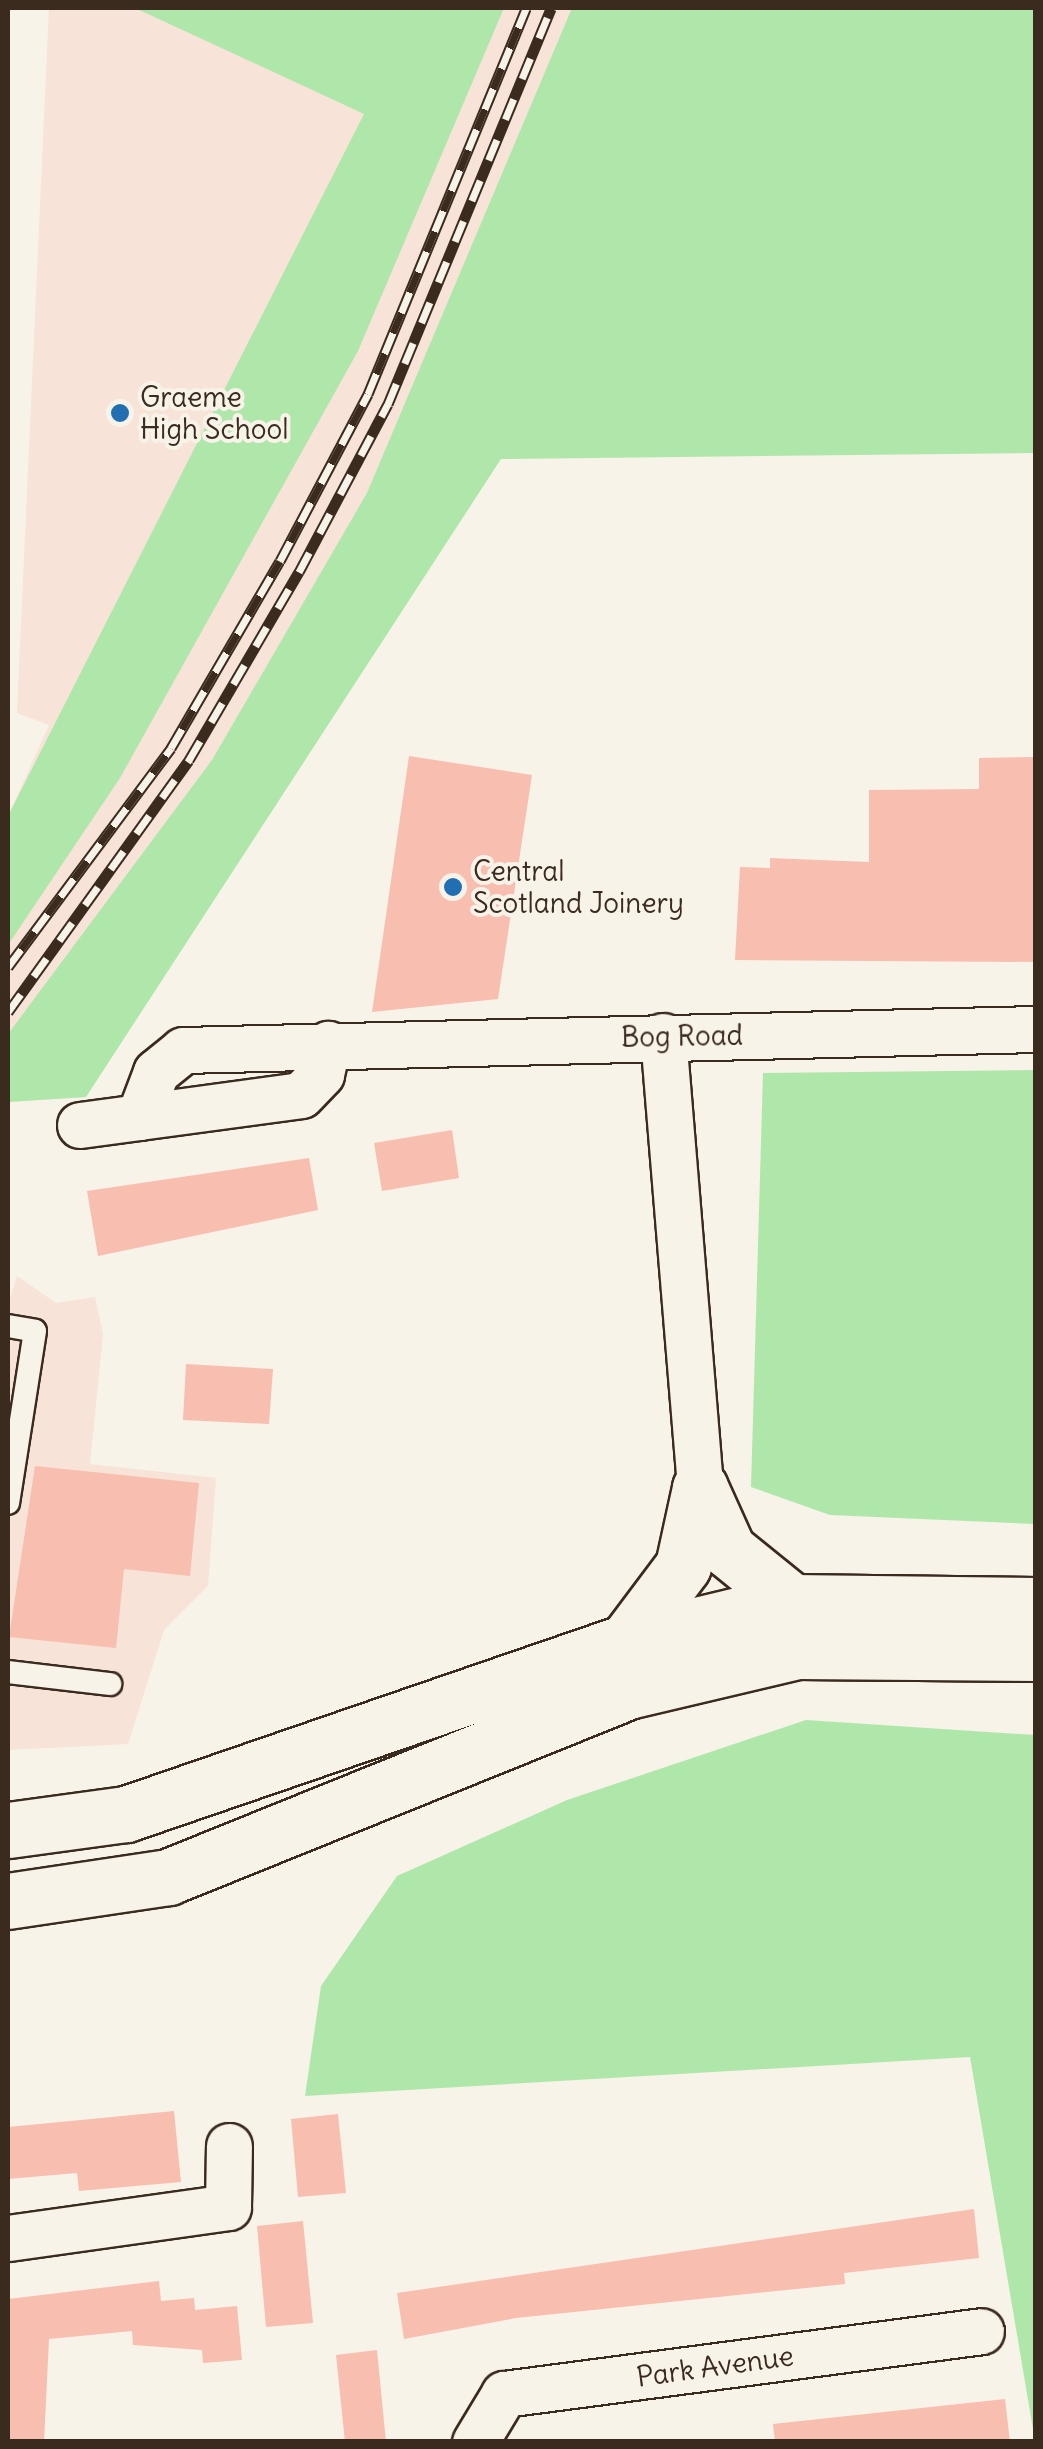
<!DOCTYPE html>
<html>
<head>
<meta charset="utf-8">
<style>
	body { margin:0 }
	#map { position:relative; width:1043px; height:2449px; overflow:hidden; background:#f7f3e8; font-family:Delius,sans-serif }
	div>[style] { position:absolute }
	.built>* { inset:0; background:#f7e3d7 }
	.green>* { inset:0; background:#afe7aa }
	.building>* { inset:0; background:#f8beb0 }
	.roads { filter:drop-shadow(2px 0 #3b2a1e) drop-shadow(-2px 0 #3b2a1e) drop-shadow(0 2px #3b2a1e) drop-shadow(0 -2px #3b2a1e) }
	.lane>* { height:22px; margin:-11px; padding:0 11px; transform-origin:11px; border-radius:11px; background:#f7f3e8 }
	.street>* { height:45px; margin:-22.5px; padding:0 22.5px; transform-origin:22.5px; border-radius:22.5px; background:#f7f3e8 }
	.secondary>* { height:55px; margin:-27.5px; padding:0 27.5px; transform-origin:27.5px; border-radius:27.5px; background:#f7f3e8 }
	.rail>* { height:11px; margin-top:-5.5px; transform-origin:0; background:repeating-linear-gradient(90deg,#f7f3e8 0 22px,#3b2a1e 0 44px); box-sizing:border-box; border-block:2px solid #3b2a1e }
	.dots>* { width:28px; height:28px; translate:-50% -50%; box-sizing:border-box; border:5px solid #f7f3e8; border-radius:50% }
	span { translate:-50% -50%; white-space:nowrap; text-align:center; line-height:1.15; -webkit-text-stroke:8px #f7f3e8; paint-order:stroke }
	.poi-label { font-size:28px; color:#3b2a1e }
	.left { translate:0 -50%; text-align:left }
	.street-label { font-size:28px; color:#3b2a1e }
	.frame { position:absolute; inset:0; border:10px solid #3b2a1e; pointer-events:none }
</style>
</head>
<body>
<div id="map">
	<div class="built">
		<i style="clip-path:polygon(49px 8px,674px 8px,86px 1097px,8px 1102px,8px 816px,49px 725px,17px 713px)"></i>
		<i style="clip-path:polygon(17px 1276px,56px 1303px,95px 1297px,103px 1334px,90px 1464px,216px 1478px,208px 1586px,164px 1630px,128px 1744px,8px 1750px,8px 1305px)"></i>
	</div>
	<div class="green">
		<i style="clip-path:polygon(135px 8px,504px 8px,358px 351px,120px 778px,8px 945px,8px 816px,364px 114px)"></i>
		<i style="clip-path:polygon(572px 8px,1035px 8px,1035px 453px,501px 459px,86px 1097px,8px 1102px,8px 1034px,212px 760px,367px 493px)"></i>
		<i style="clip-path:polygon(1035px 1070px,1035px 1524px,830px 1515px,751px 1487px,763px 1073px)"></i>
		<i style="clip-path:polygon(806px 1720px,1035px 1735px,1035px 2441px,970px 2057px,305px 2096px,321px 1986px,397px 1876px,567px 1800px)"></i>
	</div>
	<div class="building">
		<i style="clip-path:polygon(409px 756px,532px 775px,498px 999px,372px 1012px)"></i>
		<i style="clip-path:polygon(1036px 757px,1036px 962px,735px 960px,740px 867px,770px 868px,770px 858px,869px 862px,869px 790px,979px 789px,979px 758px)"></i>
		<i style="clip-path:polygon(452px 1130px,459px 1178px,382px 1191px,374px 1143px)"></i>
		<i style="clip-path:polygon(309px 1158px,318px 1210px,98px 1256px,87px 1191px)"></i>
		<i style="clip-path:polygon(186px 1364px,273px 1369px,269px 1424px,183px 1420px)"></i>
		<i style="clip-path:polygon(35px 1466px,199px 1483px,190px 1576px,124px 1569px,116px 1648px,9px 1637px)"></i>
		<i style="clip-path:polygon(174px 2111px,181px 2182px,79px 2191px,77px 2173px,8px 2179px,8px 2127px)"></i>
		<i style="clip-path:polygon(338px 2114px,346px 2193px,298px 2197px,291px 2119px)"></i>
		<i style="clip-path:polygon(974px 2209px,979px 2258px,844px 2273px,845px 2284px,516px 2318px,404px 2339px,397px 2293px)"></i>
		<i style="clip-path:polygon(303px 2221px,313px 2323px,266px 2327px,257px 2226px)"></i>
		<i style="clip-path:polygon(159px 2281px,161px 2301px,194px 2298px,195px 2310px,237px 2306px,242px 2360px,203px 2363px,202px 2350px,133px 2345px,132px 2331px,49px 2339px,44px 2442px,8px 2442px,8px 2299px)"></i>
		<i style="clip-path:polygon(377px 2350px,386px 2442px,345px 2442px,336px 2355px)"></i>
		<i style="clip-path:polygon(1005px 2399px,1010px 2442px,775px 2442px,773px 2424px)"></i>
	</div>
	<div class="roads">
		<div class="lane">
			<i style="left:8px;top:1326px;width:27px;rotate:10deg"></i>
			<i style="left:35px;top:1331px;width:174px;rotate:98.9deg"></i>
			<i style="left:8px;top:1672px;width:103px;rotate:6.7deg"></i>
		</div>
		<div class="street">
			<i style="left:663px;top:1036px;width:454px;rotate:85.3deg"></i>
			<i style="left:139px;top:1117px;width:163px;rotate:-7.7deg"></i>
			<i style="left:301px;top:1095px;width:29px;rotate:-46deg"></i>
			<i style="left:321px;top:1074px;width:31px;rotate:-77deg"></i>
			<i style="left:80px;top:1125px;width:60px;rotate:-7.7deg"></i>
			<i style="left:139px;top:1117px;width:48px;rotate:-69.3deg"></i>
			<i style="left:156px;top:1072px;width:35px;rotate:-39deg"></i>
			<i style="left:183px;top:1050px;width:853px;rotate:-1.41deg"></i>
			<i style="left:8px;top:2238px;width:222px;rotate:-8deg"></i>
			<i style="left:228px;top:2207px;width:61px;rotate:-89.1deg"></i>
			<i style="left:475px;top:2442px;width:56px;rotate:-58.9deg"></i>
			<i style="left:504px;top:2394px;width:481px;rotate:-7.5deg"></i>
		</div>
		<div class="secondary">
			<i style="left:700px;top:1488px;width:68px;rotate:65.7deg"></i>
			<i style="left:728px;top:1550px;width:82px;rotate:39.1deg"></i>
			<i style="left:626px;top:1642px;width:95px;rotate:-53.1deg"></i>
			<i style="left:683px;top:1566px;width:80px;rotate:-77.7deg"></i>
			<i style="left:8px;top:1830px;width:119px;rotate:-7.7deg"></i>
			<i style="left:126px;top:1814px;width:529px;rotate:-18.98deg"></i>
			<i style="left:626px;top:1642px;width:171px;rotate:-13.5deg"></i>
			<i style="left:792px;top:1602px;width:244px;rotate:0.7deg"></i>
			<i style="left:8px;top:1901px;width:162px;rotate:-8.5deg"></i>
			<i style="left:168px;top:1877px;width:496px;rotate:-22deg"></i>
			<i style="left:628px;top:1691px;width:174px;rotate:-13.3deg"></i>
			<i style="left:797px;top:1651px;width:239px;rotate:0.5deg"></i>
		</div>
	</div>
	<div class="rail">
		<i style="left:8px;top:967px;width:273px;rotate:-53.3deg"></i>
		<i style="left:171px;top:748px;width:216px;rotate:-59.8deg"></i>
		<i style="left:280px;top:561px;width:189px;rotate:-62.2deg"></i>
		<i style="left:368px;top:394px;width:417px;rotate:-67.7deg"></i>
		<i style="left:8px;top:1012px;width:310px;rotate:-54.3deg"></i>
		<i style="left:189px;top:760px;width:218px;rotate:-59.7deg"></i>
		<i style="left:299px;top:572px;width:190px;rotate:-62.1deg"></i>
		<i style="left:388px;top:404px;width:428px;rotate:-67.6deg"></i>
	</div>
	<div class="dots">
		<i style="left:120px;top:413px;background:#1f6fb2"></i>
		<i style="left:453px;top:887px;background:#1f6fb2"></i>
	</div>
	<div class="poi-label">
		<span class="left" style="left:140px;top:413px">Graeme<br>High School</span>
		<span class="left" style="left:473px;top:887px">Central<br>Scotland Joinery</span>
	</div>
	<div class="street-label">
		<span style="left:682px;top:1036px;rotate:-1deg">Bog Road</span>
		<span style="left:715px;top:2366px;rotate:-8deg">Park Avenue</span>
	</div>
	<div class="frame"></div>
</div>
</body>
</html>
